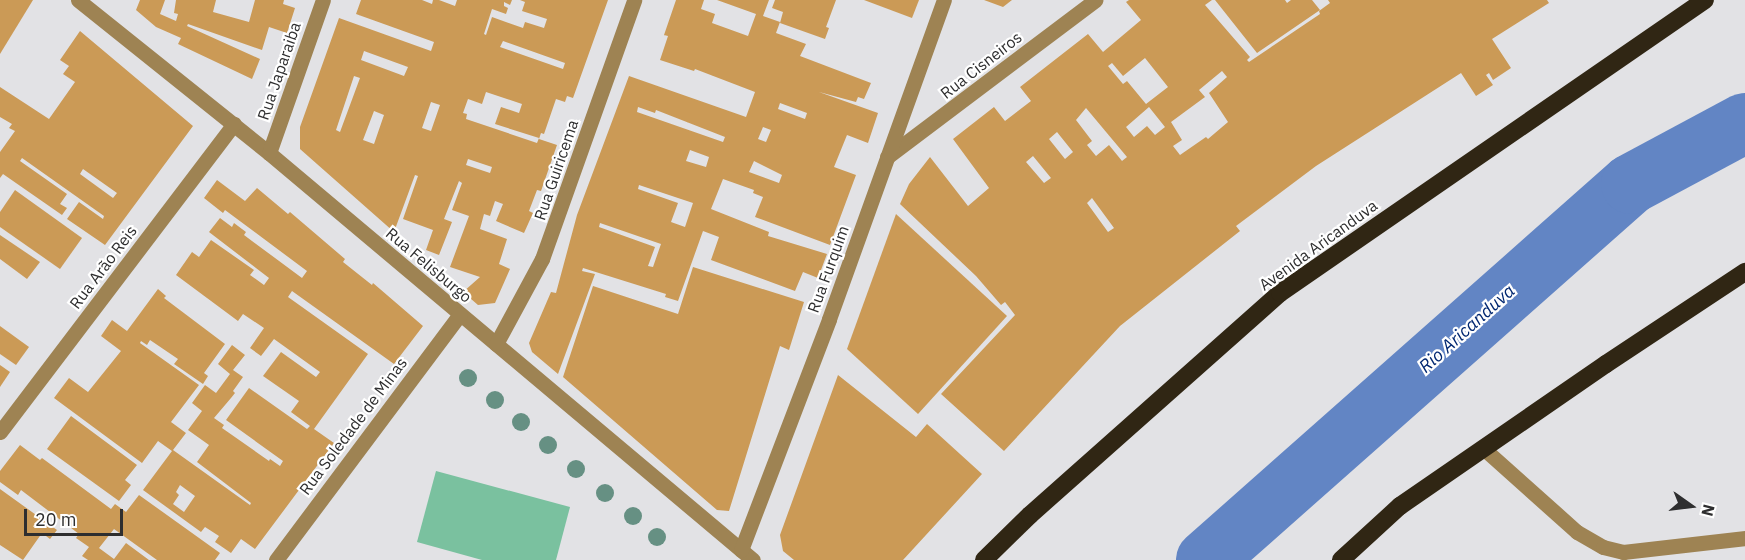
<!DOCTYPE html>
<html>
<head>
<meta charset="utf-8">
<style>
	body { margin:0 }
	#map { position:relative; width:1745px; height:560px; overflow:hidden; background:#e2e2e5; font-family:"IBM Plex Sans",sans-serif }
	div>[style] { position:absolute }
	.green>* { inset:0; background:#7ac19f }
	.river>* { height:60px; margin:-30px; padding:0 30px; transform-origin:30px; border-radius:30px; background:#6285c4 }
	.building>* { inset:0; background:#cb9a56 }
	.minor>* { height:15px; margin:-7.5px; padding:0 7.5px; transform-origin:7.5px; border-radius:7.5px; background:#9e8353 }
	.highway>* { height:18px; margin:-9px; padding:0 9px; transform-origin:9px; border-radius:9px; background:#302614 }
	.trees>* { width:18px; height:18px; margin:-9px; border-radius:50%; background:#669083 }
	span { translate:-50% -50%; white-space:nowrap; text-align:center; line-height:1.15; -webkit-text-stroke:4.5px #fff; paint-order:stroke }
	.street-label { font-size:16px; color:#2e2e2f }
	.water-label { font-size:18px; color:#012771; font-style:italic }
	.north { position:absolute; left:1661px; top:476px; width:60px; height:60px; -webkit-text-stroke:4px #fff; paint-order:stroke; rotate:104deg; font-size:16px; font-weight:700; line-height:24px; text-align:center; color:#2e2e2f }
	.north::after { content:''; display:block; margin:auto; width:21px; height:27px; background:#2e2e2f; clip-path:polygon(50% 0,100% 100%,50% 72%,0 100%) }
	.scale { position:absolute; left:24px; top:509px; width:99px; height:27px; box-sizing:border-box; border:3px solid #2e2e2f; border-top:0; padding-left:8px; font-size:18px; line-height:21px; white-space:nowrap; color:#2e2e2f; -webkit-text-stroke:4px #fff; paint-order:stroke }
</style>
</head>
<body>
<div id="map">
	<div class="green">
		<i style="clip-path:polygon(436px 471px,570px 507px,556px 560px,482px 560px,417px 542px)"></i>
	</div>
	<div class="river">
		<i style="left:1206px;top:560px;width:567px;rotate:-41.5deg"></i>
		<i style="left:1631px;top:184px;width:129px;rotate:-28.2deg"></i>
	</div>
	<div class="building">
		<i style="clip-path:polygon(0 0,33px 0,0 54px)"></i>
		<i style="clip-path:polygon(140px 0,165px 0,160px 14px,176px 21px,178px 14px,174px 13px,176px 0,216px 0,213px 12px,249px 22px,255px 0,284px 0,283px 4px,295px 8px,287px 33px,269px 27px,262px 50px,188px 24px,187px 26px,260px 59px,252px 79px,178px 44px,181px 38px,156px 27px,136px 10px)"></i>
		<i style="clip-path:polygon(evenodd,361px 0,422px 0,432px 4px,433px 0,439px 0,455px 6px,457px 0,512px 0,510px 5px,504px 2px,504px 6px,508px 8px,506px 14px,492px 9px,484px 34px,486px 35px,492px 17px,523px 28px,525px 22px,544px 28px,547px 19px,522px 11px,525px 2px,520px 0,608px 0,573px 98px,567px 96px,565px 102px,556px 99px,544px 134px,541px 133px,539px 139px,557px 145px,541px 191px,537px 190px,529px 211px,533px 213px,524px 233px,496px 221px,503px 204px,495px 201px,490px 216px,484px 214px,480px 229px,507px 239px,499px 264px,510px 269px,495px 303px,478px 305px,463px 292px,480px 277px,450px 267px,469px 216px,452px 210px,462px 183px,459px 181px,444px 219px,452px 222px,439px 255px,426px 250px,433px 230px,403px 219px,418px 176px,415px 175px,394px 232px,300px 149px,300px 127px,339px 18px,431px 51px,434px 42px,356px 14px,361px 0,503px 41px,565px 63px,563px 69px,500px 47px,503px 41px,361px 0,364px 51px,408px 67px,404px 76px,361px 60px,364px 51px,361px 0,354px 76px,360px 78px,340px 132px,336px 130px,354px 76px,361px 0,486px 92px,522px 104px,519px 113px,501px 107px,495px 124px,539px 138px,537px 143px,466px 119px,467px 114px,463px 113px,468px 99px,482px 104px,486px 92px,361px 0,431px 102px,440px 105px,431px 131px,422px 128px,431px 102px,361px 0,374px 111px,384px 115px,374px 144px,363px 140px,374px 111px,361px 0,468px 159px,492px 167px,490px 173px,466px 165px,468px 159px)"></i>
		<i style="clip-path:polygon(evenodd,676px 0,704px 0,701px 9px,715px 14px,712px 23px,748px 36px,756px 14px,717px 0,769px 0,763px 16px,780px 22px,776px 33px,806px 44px,800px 56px,871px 83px,864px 99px,858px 97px,856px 102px,819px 92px,878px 113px,868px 143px,847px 135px,834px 167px,856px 175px,830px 245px,755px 217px,763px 197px,753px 193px,754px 190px,723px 179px,711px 209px,769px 232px,768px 236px,827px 254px,818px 278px,803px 272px,795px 291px,711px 260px,719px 237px,703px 231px,678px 301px,665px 297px,666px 294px,583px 268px,582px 271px,595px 274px,558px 374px,532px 352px,529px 343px,551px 292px,556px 293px,577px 215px,629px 76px,746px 117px,755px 92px,695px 69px,694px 71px,660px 60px,668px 36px,664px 35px,676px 0,780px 103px,807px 113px,805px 119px,778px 109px,780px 103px,676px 0,638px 107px,655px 113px,656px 110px,725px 137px,723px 142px,637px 112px,638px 107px,676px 0,763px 127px,771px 130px,766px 142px,758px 139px,763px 127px,676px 0,690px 150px,709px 157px,706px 167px,686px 161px,690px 150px,676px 0,754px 161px,782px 175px,779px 183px,749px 172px,754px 161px,676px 0,639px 185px,693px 203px,685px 227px,671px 222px,678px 203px,638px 189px,639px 185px,676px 0,600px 223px,661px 244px,653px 267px,648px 266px,655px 247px,599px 227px,600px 223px)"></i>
		<i style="clip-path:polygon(775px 0,836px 0,826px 27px,829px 28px,825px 39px,780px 23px,783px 12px,772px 8px)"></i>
		<i style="clip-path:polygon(864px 0,919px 0,912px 18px)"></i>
		<i style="clip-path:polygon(984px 0,1012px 0,1003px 7px)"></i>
		<i style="clip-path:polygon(evenodd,1129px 0,1212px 0,1205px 5px,1250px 57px,1247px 60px,1249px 62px,1320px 14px,1319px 11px,1330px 3px,1328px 0,1547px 0,1549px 3px,1492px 39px,1511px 68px,1493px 80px,1489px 73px,1486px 75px,1493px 85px,1476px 96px,1461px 73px,1316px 166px,1236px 226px,1240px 231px,1120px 326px,1004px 451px,941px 394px,1015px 315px,1005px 302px,1001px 305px,976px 276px,900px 204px,909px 184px,930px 157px,968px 206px,989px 188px,953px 139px,994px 107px,1005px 121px,1031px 101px,1020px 87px,1088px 34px,1103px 52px,1141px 20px,1126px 2px,1129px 0,1145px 58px,1168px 87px,1146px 104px,1127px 81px,1123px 84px,1108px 66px,1112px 63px,1123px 76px,1145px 58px,1129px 0,1222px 71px,1227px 77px,1209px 93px,1228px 122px,1208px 139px,1206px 137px,1180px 155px,1173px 146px,1182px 140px,1171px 122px,1205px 97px,1199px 90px,1222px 71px,1129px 0,1149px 107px,1165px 127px,1155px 135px,1147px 126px,1134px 137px,1126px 127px,1149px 107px,1129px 0,1086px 108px,1127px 157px,1122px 161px,1109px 145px,1096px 156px,1087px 145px,1092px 141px,1076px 120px,1086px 108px,1129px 0,1057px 132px,1073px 152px,1065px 159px,1049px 139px,1057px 132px,1129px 0,1033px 156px,1051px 178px,1044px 183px,1026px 162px,1033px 156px,1129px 0,1092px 198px,1114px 228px,1108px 232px,1087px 203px,1092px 198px)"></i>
		<i style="clip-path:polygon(1215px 0,1285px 0,1287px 3px,1291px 0,1312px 0,1320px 10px,1257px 53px)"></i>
		<i style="clip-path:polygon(evenodd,80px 31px,193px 126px,105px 245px,67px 219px,79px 202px,103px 219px,104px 216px,22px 158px,20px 161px,67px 194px,60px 204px,67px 208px,62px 215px,3px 174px,0 178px,0 152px,15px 131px,9px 128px,12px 124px,0 117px,0 87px,49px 119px,75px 82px,63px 74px,69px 66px,60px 60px,80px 31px,83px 169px,117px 193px,113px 198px,80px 174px,83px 169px)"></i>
		<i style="clip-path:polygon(evenodd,217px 180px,245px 201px,257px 188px,288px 214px,290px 212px,345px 259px,343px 262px,372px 285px,373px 283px,423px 326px,394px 364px,292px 291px,288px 297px,368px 354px,314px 429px,334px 443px,255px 549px,241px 539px,231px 553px,215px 542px,219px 536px,205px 527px,201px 532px,143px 490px,172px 451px,158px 441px,142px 463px,54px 398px,69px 378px,88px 392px,121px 351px,101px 336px,112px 320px,127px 331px,158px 289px,166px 296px,164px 298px,225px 344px,204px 373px,208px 376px,203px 384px,174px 364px,178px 359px,150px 340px,147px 345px,141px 341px,140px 343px,199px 385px,171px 422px,186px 433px,173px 450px,250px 505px,251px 503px,197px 462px,209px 445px,188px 430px,202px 411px,192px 403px,205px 385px,216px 393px,230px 374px,218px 364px,232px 345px,245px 355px,233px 370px,243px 377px,233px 391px,235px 393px,231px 398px,214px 418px,224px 425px,222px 428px,269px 461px,270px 459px,280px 466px,283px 461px,226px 420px,249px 388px,307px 429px,310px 426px,291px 412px,299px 401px,263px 376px,281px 352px,316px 377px,320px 372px,274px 339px,261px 356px,250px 348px,264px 328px,243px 314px,238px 321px,176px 275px,192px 252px,199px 257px,211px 240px,254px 270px,250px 275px,264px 285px,269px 278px,209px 232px,220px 218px,232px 227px,234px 223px,246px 232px,244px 235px,302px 278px,307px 271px,225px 210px,223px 213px,204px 198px,217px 180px,180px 485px,195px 496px,184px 512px,173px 504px,179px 495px,176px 492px,180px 485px)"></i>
		<i style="clip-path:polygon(15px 190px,82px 238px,60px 269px,0 227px,0 212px)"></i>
		<i style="clip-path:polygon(896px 214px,1007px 316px,918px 414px,847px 349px)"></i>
		<i style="clip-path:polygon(0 235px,40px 262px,27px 279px,0 259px)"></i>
		<i style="clip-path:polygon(693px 267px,804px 302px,789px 350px,780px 346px,729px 511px,717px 510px,563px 377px,593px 286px,678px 314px)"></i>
		<i style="clip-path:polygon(0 326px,29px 347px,16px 365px,0 354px)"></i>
		<i style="clip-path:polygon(0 365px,10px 372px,0 387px)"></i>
		<i style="clip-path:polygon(838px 375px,916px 437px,927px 424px,982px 474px,903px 560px,794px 560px,783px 551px,780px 535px)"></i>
		<i style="clip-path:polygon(71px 416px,137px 465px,125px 480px,131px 485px,119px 501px,47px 449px)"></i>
		<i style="clip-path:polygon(20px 445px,40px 460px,42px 458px,111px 509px,115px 504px,126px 512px,139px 495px,220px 553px,215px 560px,157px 560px,114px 529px,99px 548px,114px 559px,126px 543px,149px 560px,88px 560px,82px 556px,89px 547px,76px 538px,79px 534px,21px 490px,18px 495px,0 482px,0 471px)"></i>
		<i style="clip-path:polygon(0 489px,57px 530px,50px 539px,42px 533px,23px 560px,0 545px)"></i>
	</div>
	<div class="minor">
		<i style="left:78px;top:0;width:245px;rotate:38.7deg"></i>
		<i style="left:269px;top:153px;width:632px;rotate:40.06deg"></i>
		<i style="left:269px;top:153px;width:162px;rotate:-70.6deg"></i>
		<i style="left:887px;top:157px;width:261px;rotate:-37deg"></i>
		<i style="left:496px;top:344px;width:97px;rotate:-61.6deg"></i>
		<i style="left:542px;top:259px;width:275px;rotate:-70.4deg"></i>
		<i style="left:0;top:432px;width:387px;rotate:-52.8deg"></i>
		<i style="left:1483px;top:448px;width:126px;rotate:41.8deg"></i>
		<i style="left:1577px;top:532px;width:30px;rotate:30deg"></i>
		<i style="left:1603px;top:547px;width:21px;rotate:14deg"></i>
		<i style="left:1623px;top:552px;width:123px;rotate:-6.5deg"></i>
		<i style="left:741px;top:550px;width:247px;rotate:-69.1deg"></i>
		<i style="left:829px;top:319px;width:339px;rotate:-70.2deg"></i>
		<i style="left:276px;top:560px;width:307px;rotate:-53.2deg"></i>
	</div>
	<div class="highway">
		<i style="left:984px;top:560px;width:64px;rotate:-44.4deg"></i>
		<i style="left:1030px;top:515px;width:334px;rotate:-41.6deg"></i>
		<i style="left:1280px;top:293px;width:516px;rotate:-34.58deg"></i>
		<i style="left:1341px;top:560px;width:80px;rotate:-42.5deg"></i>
		<i style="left:1400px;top:506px;width:250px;rotate:-34.6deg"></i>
		<i style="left:1606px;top:364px;width:167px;rotate:-33.5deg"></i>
	</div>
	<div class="trees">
		<i style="left:468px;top:378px"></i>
		<i style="left:495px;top:400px"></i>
		<i style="left:521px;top:422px"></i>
		<i style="left:548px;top:445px"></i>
		<i style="left:576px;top:469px"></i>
		<i style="left:605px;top:493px"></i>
		<i style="left:633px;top:516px"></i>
		<i style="left:657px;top:537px"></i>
	</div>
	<div class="street-label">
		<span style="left:981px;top:65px;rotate:-38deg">Rua Cisneiros</span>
		<span style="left:279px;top:71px;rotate:-71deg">Rua Japaraiba</span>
		<span style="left:556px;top:170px;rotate:-71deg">Rua Guiricema</span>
		<span style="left:1318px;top:245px;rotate:-36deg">Avenida Aricanduva</span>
		<span style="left:429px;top:265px;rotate:40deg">Rua Felisburgo</span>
		<span style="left:103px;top:267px;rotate:-53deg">Rua Arão Reis</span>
		<span style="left:828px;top:269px;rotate:-70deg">Rua Furquim</span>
		<span style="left:353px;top:426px;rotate:-53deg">Rua Soledade de Minas</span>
	</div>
	<div class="water-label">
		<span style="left:1467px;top:329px;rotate:-42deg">Rio Aricanduva</span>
	</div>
	<div class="north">N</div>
	<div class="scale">20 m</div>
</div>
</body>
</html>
